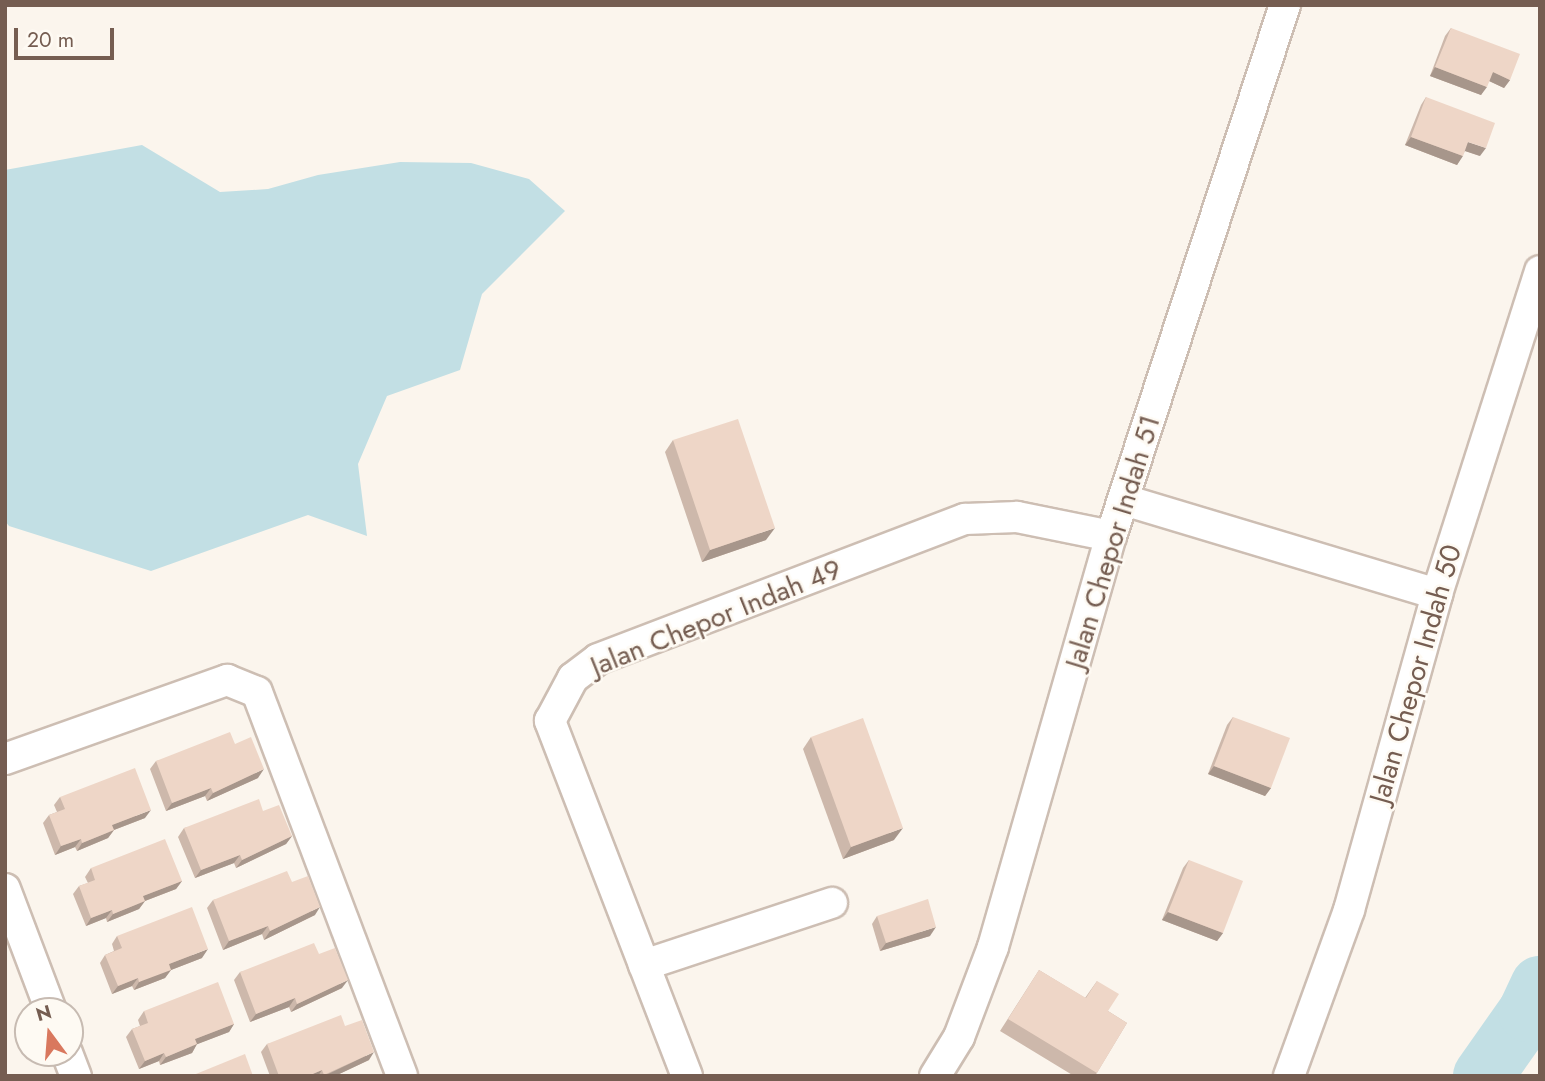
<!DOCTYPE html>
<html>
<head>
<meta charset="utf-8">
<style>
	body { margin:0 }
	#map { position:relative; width:1545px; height:1081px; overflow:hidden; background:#fbf5ed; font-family:Jost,sans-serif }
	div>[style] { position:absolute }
	.water>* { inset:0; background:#c2dfe4 }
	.river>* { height:60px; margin:-30px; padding:0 30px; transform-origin:30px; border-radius:30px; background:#c2dfe4 }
	.roads { filter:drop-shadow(2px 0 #cdbeb3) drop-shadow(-2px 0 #cdbeb3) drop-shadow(0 2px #cdbeb3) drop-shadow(0 -2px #cdbeb3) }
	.minor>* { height:30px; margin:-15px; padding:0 15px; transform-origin:15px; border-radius:15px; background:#fff }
	.wall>* { inset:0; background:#cdb8ab }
	.shaded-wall>* { inset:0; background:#a7968b }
	.building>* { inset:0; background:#eed6c7 }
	span { translate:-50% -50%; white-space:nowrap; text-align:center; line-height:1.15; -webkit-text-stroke:5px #fefaf3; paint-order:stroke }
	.street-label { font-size:28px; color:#755d51 }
	.frame { position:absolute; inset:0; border:7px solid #755d51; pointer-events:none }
	.north { position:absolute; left:14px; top:997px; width:70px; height:70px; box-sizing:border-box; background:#fefaf3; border:2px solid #c7bbb2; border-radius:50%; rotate:344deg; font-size:19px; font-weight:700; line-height:28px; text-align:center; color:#755d51 }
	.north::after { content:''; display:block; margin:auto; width:24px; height:32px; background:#d9785e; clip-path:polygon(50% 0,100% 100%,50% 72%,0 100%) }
	.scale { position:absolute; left:14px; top:28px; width:100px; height:32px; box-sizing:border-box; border:4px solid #755d51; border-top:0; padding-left:9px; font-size:21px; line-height:24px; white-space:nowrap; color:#755d51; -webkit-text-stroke:5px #fefaf3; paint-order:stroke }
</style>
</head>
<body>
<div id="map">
	<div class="water">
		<i style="clip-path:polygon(142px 145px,220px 192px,268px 189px,318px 175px,400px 162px,471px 163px,529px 179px,565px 211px,482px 294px,460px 370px,387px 396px,358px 464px,367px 536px,308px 515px,151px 571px,9px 526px,5px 521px,5px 170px)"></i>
	</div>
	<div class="river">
		<i style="left:1483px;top:1076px;width:78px;rotate:-54.9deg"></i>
		<i style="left:1528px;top:1012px;width:29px;rotate:-65deg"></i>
	</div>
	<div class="roads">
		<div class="minor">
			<i style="left:1124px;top:500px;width:327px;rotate:16.7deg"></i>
			<i style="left:5px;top:759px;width:236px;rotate:-19.6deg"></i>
			<i style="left:227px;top:680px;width:32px;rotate:22deg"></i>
			<i style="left:257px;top:692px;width:410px;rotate:69.3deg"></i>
			<i style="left:5px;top:889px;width:130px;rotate:69.3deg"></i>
			<i style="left:644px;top:965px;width:198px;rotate:-18.3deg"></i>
			<i style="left:67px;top:1053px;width:25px;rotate:69deg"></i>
			<i style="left:687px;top:1076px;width:381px;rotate:-111.1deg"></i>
			<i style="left:550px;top:721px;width:49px;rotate:-61.9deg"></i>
			<i style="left:573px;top:678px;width:31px;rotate:-37deg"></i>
			<i style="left:598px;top:659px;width:393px;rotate:-20.9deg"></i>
			<i style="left:965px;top:519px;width:52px;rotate:-2.2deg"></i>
			<i style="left:1017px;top:517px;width:96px;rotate:11.4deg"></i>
			<i style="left:935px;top:1076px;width:46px;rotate:-58.4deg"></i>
			<i style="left:959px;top:1037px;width:96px;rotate:-69.3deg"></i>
			<i style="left:993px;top:947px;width:428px;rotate:-74deg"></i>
			<i style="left:1111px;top:536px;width:559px;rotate:-71.86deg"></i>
			<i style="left:1289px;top:1076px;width:177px;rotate:-70.1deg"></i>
			<i style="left:1349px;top:910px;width:328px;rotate:-74.4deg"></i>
			<i style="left:1437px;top:594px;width:339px;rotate:-72.3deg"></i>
		</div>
	</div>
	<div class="wall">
		<i style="clip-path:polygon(1451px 28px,1510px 80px,1504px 88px,1489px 81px,1481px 95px,1430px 76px,1445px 36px)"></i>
		<i style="clip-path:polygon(1426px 97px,1480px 156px,1465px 151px,1457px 165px,1405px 145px,1421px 105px)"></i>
		<i style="clip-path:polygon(673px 440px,766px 540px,702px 562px,665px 452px)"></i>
		<i style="clip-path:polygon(1233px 717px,1271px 788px,1265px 796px,1208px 774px,1227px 725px)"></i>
		<i style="clip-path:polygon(811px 737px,894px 840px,843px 859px,803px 749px)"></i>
		<i style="clip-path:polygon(235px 744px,258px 778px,207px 801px,205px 796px,166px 811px,150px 769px,156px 761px)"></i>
		<i style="clip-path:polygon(60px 797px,145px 818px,114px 830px,108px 838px,77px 851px,75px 847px,55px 855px,43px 823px,49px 815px,57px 812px,54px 805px)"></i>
		<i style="clip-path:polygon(263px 811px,292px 836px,286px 844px,236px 868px,234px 863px,195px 878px,178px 837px,184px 828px)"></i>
		<i style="clip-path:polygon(1189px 860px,1223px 933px,1217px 941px,1162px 920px,1183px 868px)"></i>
		<i style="clip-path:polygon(91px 868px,182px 881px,176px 889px,145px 901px,139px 909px,107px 922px,106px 918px,86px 926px,73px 894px,79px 886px,88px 883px,85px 877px)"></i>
		<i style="clip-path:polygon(292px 882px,315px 915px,264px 940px,262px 934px,223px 950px,207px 908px,213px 900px)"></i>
		<i style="clip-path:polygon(877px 916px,930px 936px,880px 951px,872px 924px)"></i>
		<i style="clip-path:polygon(117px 936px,202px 958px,171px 970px,165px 978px,134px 990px,132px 986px,112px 994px,100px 963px,105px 955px,114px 951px,112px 944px)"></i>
		<i style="clip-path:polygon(319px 954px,342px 988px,291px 1012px,289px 1007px,250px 1022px,234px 980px,240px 972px)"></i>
		<i style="clip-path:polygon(1039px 970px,1085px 998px,1097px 981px,1108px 1011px,1127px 1023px,1095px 1076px,1074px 1076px,1000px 1031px)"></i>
		<i style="clip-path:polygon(144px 1011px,234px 1024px,229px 1032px,197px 1044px,192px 1053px,160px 1065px,159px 1061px,139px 1069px,126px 1037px,132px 1029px,140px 1026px,138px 1020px)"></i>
		<i style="clip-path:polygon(345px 1026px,369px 1060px,335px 1076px,270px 1076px,261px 1052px,267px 1044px)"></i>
	</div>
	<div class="shaded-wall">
		<i style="clip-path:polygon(1435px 67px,1487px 87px,1481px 95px,1430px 76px)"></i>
		<i style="clip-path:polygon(1493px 72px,1510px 80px,1504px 88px,1487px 80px)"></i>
		<i style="clip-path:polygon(1411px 137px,1463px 156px,1457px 165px,1405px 145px)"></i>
		<i style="clip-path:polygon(1468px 142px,1486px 148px,1480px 156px,1462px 150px)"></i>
		<i style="clip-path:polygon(775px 528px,766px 540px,702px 562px,710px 550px)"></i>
		<i style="clip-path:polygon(1214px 766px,1271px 788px,1265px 796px,1208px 774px)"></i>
		<i style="clip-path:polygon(264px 769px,258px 778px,207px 801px,213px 793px)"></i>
		<i style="clip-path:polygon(211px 788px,205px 796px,166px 811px,172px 803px)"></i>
		<i style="clip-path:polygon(151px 810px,145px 818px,106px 833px,112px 825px)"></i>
		<i style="clip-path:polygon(903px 828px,894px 840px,843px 859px,851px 847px)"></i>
		<i style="clip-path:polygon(114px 830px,108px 838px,77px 851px,82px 843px)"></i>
		<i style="clip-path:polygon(292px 836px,286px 844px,236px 868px,242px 860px)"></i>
		<i style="clip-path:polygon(81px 839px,75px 847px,55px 855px,61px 846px)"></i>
		<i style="clip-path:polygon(240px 855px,234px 863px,195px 878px,201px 870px)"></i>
		<i style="clip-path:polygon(182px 881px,176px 889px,137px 904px,143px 896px)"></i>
		<i style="clip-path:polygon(145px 901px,139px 909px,107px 922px,113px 914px)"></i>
		<i style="clip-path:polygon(320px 907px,315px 915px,264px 940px,270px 931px)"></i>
		<i style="clip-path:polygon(112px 910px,106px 918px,86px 926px,91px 918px)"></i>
		<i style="clip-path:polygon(1168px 912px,1223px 933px,1217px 941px,1162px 920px)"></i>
		<i style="clip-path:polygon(268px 926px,262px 934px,223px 950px,229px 941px)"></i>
		<i style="clip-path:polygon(936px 927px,930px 936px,880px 951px,886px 943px)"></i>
		<i style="clip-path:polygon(208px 949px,202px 958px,171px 970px,165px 978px,134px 990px,139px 982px,169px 964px)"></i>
		<i style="clip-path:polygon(138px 978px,132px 986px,112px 994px,118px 986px)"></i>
		<i style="clip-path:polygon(348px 980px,342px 988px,291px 1012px,297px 1004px)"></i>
		<i style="clip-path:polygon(295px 998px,289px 1007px,250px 1022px,256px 1014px)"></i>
		<i style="clip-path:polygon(234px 1024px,229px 1032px,190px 1047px,195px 1039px)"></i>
		<i style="clip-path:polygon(197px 1044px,192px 1053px,160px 1065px,166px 1057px)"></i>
		<i style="clip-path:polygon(374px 1052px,369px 1060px,335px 1076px,324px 1076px)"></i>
		<i style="clip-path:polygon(164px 1053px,159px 1061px,139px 1069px,145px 1061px)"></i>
		<i style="clip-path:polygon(322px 1070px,318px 1076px,308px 1076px)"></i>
	</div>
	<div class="building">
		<i style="clip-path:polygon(1451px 28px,1520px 54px,1510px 80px,1493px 72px,1487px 87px,1435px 67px)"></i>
		<i style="clip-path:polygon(1426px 97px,1495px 123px,1486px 148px,1468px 142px,1463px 156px,1411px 137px)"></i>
		<i style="clip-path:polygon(738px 419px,775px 528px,710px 550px,673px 440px)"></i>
		<i style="clip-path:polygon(1233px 717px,1290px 738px,1271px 788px,1214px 766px)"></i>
		<i style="clip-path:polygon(863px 718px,903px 828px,851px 847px,811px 737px)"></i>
		<i style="clip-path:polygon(230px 732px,235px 744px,251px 737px,264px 769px,213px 793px,211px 788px,172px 803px,156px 761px)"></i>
		<i style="clip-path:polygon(135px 768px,151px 810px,112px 825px,114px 830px,82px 843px,81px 839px,61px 846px,49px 815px,65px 809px,60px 797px)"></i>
		<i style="clip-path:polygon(259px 799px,263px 811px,279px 805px,292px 836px,242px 860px,240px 855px,201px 870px,184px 828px)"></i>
		<i style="clip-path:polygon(165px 839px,182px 881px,143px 896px,145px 901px,113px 914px,112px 910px,91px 918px,79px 886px,95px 880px,91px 868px)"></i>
		<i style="clip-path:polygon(1189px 860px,1243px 881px,1223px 933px,1168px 912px)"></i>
		<i style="clip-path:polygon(287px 871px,292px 882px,308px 876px,320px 907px,270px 931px,268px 926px,229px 941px,213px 900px)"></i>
		<i style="clip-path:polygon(928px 899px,936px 927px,886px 943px,877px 916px)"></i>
		<i style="clip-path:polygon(192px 907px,208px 949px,169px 964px,171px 970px,139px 982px,138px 978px,118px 986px,105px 955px,122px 948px,117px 936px)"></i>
		<i style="clip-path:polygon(314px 943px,319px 954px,335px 948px,348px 980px,297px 1004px,295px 998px,256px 1014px,240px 972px)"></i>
		<i style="clip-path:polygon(1039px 970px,1086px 998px,1097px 981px,1119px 994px,1108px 1011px,1127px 1023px,1097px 1073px,1008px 1019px)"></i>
		<i style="clip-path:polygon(218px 982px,234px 1024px,195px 1039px,197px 1044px,166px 1057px,164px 1053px,145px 1061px,132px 1029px,148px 1023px,144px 1011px)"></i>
		<i style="clip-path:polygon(341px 1015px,345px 1026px,362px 1020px,374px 1052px,324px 1075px,322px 1070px,308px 1076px,279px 1076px,267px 1044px)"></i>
		<i style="clip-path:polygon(245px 1054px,253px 1076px,191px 1076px)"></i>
	</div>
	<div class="street-label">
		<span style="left:1113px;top:542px;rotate:-73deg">Jalan Chepor Indah 51</span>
		<span style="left:716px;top:618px;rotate:-22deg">Jalan Chepor Indah 49</span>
		<span style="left:1416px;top:674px;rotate:-74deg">Jalan Chepor Indah 50</span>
	</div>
	<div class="frame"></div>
	<div class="north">N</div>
	<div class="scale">20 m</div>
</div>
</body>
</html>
